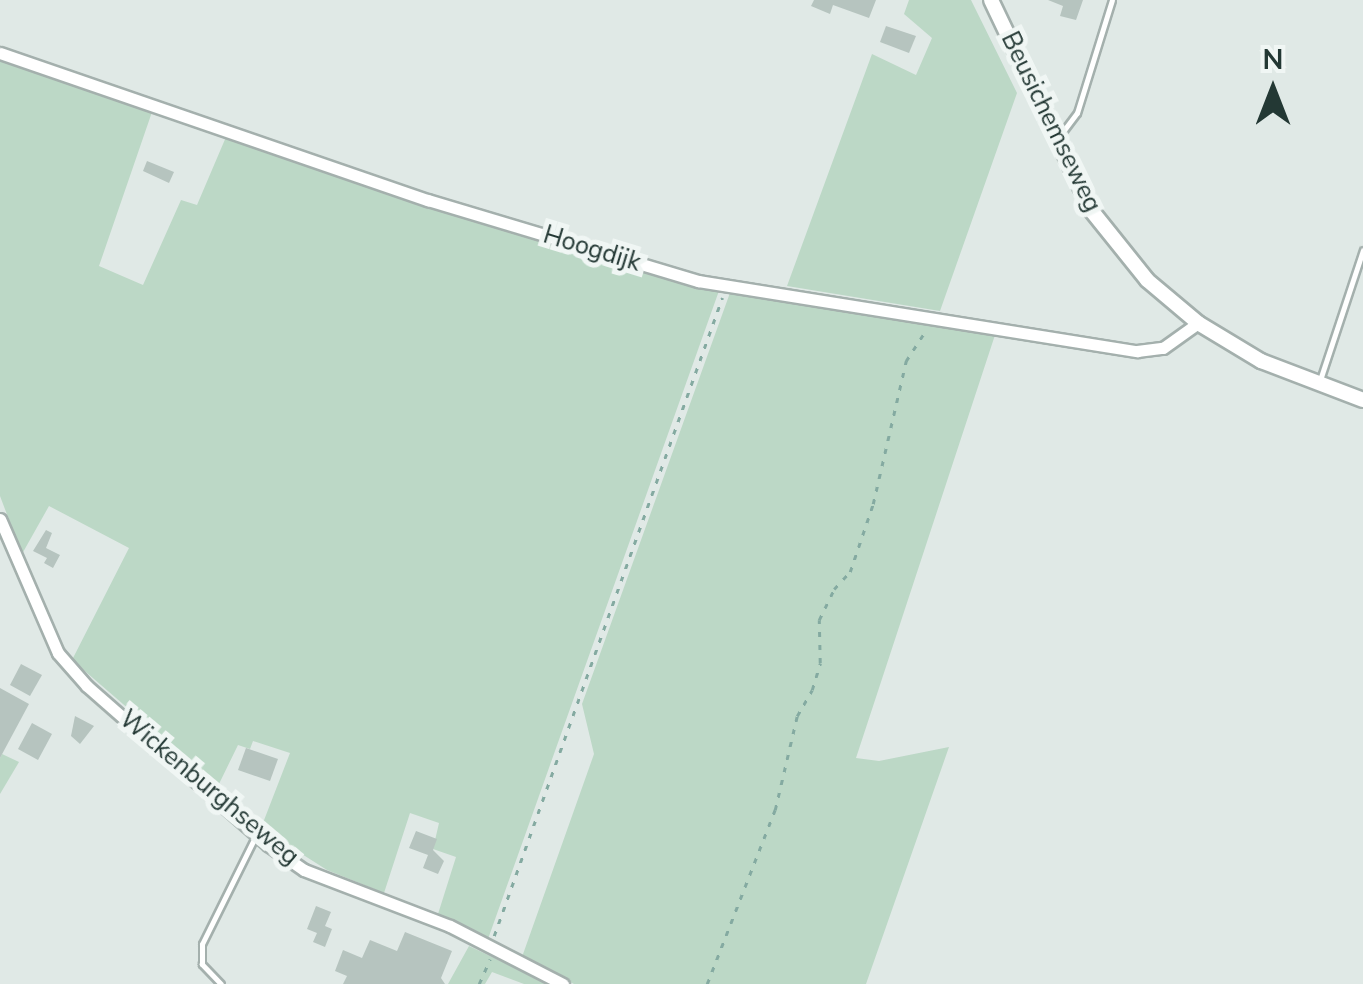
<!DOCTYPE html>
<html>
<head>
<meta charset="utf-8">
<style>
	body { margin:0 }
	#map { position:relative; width:1363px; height:984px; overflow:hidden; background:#e0e9e6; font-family:"Nunito Sans",sans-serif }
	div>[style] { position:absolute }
	.green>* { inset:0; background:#bcd8c6 }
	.building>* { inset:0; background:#b6c4bf }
	.path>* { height:2.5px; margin-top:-1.25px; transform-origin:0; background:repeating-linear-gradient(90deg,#84aaa1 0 5px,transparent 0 13px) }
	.roads { filter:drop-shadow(2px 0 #a4b0ad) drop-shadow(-2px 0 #a4b0ad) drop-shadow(0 2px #a4b0ad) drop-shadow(0 -2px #a4b0ad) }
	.service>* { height:5px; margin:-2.5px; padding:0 2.5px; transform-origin:2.5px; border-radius:2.5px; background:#fff }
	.minor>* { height:11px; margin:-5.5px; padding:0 5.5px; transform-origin:5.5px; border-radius:5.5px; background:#fff }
	.tertiary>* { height:14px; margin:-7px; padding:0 7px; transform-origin:7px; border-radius:7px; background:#fff }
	span { translate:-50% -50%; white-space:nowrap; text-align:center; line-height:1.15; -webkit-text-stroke:10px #f0f6f4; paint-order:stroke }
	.street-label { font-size:25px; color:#233834 }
	.north { position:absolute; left:1223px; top:40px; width:100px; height:100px; -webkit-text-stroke:8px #f0f6f4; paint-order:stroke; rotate:0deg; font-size:28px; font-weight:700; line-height:40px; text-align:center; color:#233834 }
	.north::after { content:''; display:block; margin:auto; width:35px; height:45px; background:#233834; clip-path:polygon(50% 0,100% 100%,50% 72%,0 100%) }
</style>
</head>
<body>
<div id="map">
	<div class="green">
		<i style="clip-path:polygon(909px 0,971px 0,1017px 93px,940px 311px,787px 286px,872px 54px,916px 75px,932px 38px,904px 14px)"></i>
		<i style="clip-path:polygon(0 59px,152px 112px,99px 266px,143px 285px,181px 200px,197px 205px,226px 137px,540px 240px,720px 288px,488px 939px,438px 914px,456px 857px,433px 849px,439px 823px,410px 813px,384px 893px,327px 870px,261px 828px,290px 753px,253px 741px,250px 749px,238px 745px,218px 786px,72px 660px,129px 548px,49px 506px,22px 554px,0 496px)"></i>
		<i style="clip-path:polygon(731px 290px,995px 335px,856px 758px,879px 761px,949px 747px,866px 984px,574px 984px,522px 957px,594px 754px,582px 704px)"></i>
		<i style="clip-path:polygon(2px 754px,19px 762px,0 794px,0 758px)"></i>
		<i style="clip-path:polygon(469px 946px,543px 981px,548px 984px,524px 984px,492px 972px,485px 984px,448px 984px)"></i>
	</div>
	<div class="building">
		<i style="clip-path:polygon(814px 0,876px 0,869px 18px,833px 5px,830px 14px,811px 6px)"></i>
		<i style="clip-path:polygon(1048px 0,1083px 0,1076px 20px,1060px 16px,1063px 6px)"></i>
		<i style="clip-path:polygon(886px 26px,916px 36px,909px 53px,880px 42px)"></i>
		<i style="clip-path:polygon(147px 161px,174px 172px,169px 183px,143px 171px)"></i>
		<i style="clip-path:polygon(46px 530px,52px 533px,46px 548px,60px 555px,53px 568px,44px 563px,47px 558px,33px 551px)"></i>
		<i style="clip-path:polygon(21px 664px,42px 675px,30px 696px,10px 685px)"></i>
		<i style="clip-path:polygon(0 688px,29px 704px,0 758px)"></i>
		<i style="clip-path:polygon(75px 716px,94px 726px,80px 744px,71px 736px)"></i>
		<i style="clip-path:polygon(32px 723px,52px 734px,38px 760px,18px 749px)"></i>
		<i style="clip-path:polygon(246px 748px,278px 759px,270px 781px,238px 770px)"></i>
		<i style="clip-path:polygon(416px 831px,437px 839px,433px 850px,444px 861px,438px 874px,423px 868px,428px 855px,409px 848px)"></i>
		<i style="clip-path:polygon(316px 906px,331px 912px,325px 926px,332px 929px,325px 947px,313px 942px,317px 933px,307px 929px)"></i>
		<i style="clip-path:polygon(405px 932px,452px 951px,441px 978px,445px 984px,343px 984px,347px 976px,335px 971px,343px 950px,362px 958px,370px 940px,397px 951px)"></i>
	</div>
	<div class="path">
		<i style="left:494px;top:936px;width:678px;rotate:-70.33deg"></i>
		<i style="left:479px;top:984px;width:27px;rotate:-66deg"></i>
		<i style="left:707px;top:984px;width:187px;rotate:-68.7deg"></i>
		<i style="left:775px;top:810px;width:97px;rotate:-76.8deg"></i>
		<i style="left:797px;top:716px;width:30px;rotate:-60deg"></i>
		<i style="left:812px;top:690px;width:28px;rotate:-73deg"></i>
		<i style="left:820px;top:663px;width:43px;rotate:-91.3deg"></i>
		<i style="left:819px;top:620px;width:34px;rotate:-64deg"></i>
		<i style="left:834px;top:589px;width:23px;rotate:-47deg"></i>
		<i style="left:850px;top:572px;width:72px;rotate:-71.3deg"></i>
		<i style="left:873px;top:504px;width:147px;rotate:-77deg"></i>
		<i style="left:906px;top:361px;width:38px;rotate:-57deg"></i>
	</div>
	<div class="roads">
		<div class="service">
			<i style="left:1058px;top:138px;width:31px;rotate:-53deg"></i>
			<i style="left:1077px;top:113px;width:118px;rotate:-72.8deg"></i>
			<i style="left:1319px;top:383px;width:140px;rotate:-71.7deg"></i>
			<i style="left:221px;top:984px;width:28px;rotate:-134deg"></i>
			<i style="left:202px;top:964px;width:20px;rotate:-90deg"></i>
			<i style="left:202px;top:944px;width:119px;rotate:-63.6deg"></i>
		</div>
		<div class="minor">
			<i style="left:0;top:53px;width:453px;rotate:19deg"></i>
			<i style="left:428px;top:200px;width:282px;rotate:16.7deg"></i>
			<i style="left:698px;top:281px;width:445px;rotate:9.1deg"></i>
			<i style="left:1137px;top:351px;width:26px;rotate:-7deg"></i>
			<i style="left:1163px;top:348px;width:43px;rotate:-35.5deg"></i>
			<i style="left:0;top:519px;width:146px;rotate:66.6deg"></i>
			<i style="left:58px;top:653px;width:44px;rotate:48.7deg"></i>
			<i style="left:87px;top:686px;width:241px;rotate:41.3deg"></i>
			<i style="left:268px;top:845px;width:44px;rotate:34.8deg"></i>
			<i style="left:304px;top:870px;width:156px;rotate:21deg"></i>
			<i style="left:450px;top:926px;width:127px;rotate:27.2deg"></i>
		</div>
		<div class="tertiary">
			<i style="left:991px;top:0;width:233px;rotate:64.5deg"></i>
			<i style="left:1091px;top:210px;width:90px;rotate:51.3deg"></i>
			<i style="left:1147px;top:280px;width:67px;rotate:40.1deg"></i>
			<i style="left:1198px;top:323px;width:74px;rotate:31.1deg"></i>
			<i style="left:1261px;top:361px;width:109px;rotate:20.9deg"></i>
		</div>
	</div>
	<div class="street-label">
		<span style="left:1051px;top:122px;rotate:64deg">Beusichemseweg</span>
		<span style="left:592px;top:249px;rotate:17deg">Hoogdijk</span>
		<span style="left:209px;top:788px;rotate:40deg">Wickenburghseweg</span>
	</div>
	<div class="north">N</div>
</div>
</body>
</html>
